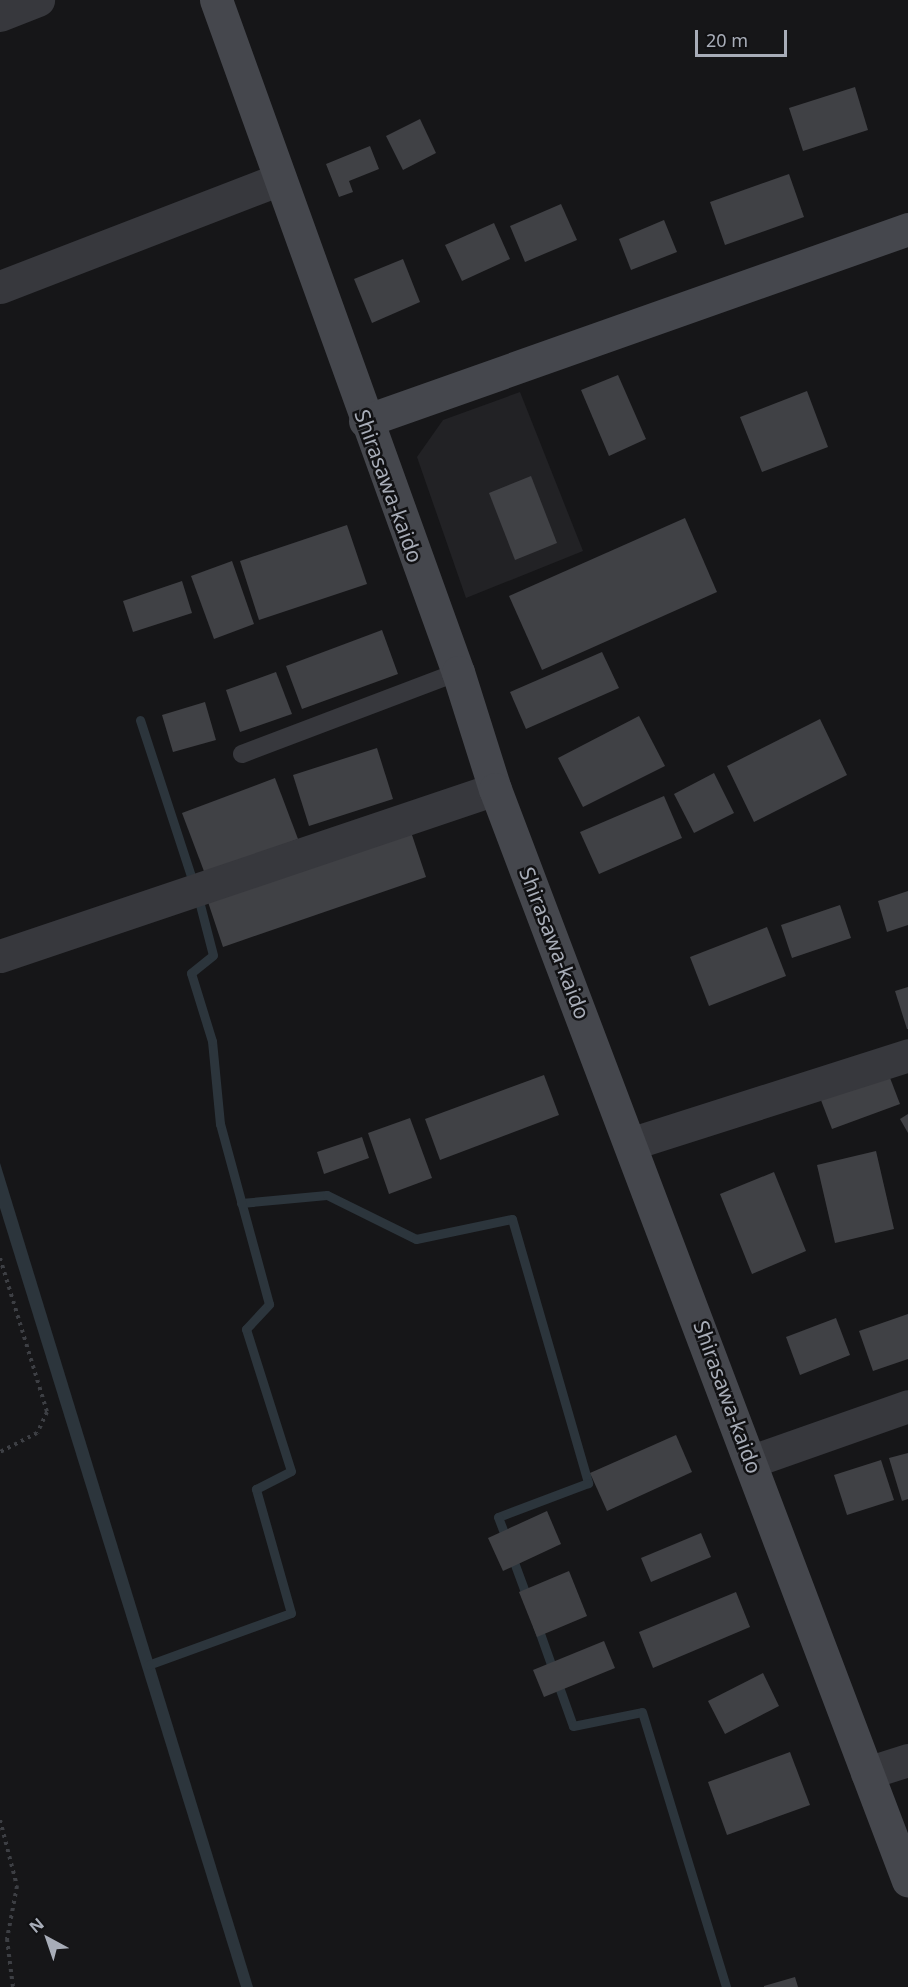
<!DOCTYPE html>
<html>
<head>
<meta charset="utf-8">
<style>
	body { margin:0 }
	#map { position:relative; width:908px; height:1987px; overflow:hidden; background:#161618; font-family:"Noto Sans",sans-serif }
	div>[style] { position:absolute }
	.built>* { inset:0; background:#222225 }
	.water>* { inset:0; background:#2c353c }
	.stream>* { height:9px; margin:-4.5px; padding:0 4.5px; transform-origin:4.5px; border-radius:4.5px; background:#2c353c }
	.building>* { inset:0; background:#404145 }
	.path>* { height:4px; margin-top:-2px; transform-origin:0; background:repeating-linear-gradient(90deg,#3d3f44 0 3px,transparent 0 7.5px) }
	.lane>* { height:18px; margin:-9px; padding:0 9px; transform-origin:9px; border-radius:9px; background:#37383d }
	.street>* { height:33px; margin:-16.5px; padding:0 16.5px; transform-origin:16.5px; border-radius:16.5px; background:#37383d }
	.secondary>* { height:33px; margin:-16.5px; padding:0 16.5px; transform-origin:16.5px; border-radius:16.5px; background:#45474d }
	span { translate:-50% -50%; white-space:nowrap; text-align:center; line-height:1.15; -webkit-text-stroke:5px #111113; paint-order:stroke }
	.street-label { font-size:21px; color:#a8adb8 }
	.north { position:absolute; left:18px; top:1909px; width:60px; height:60px; -webkit-text-stroke:4px #111113; paint-order:stroke; rotate:320deg; font-size:16px; font-weight:700; line-height:24px; text-align:center; color:#a8adb8 }
	.north::after { content:''; display:block; margin:auto; width:21px; height:27px; background:#a8adb8; clip-path:polygon(50% 0,100% 100%,50% 72%,0 100%) }
	.scale { position:absolute; left:695px; top:30px; width:92px; height:27px; box-sizing:border-box; border:3px solid #a8adb8; border-top:0; padding-left:8px; font-size:18px; line-height:21px; white-space:nowrap; color:#a8adb8; -webkit-text-stroke:4px #111113; paint-order:stroke }
</style>
</head>
<body>
<div id="map">
	<div class="built">
		<i style="clip-path:polygon(520px 392px,583px 551px,466px 598px,417px 457px,443px 420px)"></i>
	</div>
	<div class="water">
		<i style="clip-path:polygon(0 1163px,253px 1987px,241px 1987px,0 1208px)"></i>
	</div>
	<div class="stream">
		<i style="left:140px;top:720px;width:170px;rotate:71.9deg"></i>
		<i style="left:241px;top:1203px;width:86px;rotate:-5.3deg"></i>
		<i style="left:327px;top:1195px;width:99px;rotate:26.3deg"></i>
		<i style="left:416px;top:1239px;width:98px;rotate:-11.8deg"></i>
		<i style="left:512px;top:1219px;width:275px;rotate:73.9deg"></i>
		<i style="left:588px;top:1483px;width:96px;rotate:159.3deg"></i>
		<i style="left:498px;top:1517px;width:26px;rotate:69deg"></i>
		<i style="left:511px;top:1554px;width:49px;rotate:69.7deg"></i>
		<i style="left:537px;top:1625px;width:107px;rotate:70.4deg"></i>
		<i style="left:573px;top:1726px;width:70px;rotate:-11.5deg"></i>
		<i style="left:642px;top:1712px;width:288px;rotate:73deg"></i>
		<i style="left:148px;top:1665px;width:152px;rotate:-20deg"></i>
		<i style="left:291px;top:1613px;width:129px;rotate:-105.8deg"></i>
		<i style="left:256px;top:1489px;width:39px;rotate:-27deg"></i>
		<i style="left:291px;top:1471px;width:149px;rotate:-107.6deg"></i>
		<i style="left:246px;top:1329px;width:34px;rotate:-47deg"></i>
		<i style="left:269px;top:1304px;width:187px;rotate:-105.2deg"></i>
		<i style="left:220px;top:1124px;width:83px;rotate:-95.5deg"></i>
		<i style="left:212px;top:1041px;width:71px;rotate:-107.2deg"></i>
		<i style="left:191px;top:973px;width:28px;rotate:-39deg"></i>
		<i style="left:213px;top:955px;width:60px;rotate:-104.5deg"></i>
	</div>
	<div class="building">
		<i style="clip-path:polygon(855px 87px,868px 130px,803px 151px,789px 108px)"></i>
		<i style="clip-path:polygon(420px 119px,436px 153px,403px 170px,386px 136px)"></i>
		<i style="clip-path:polygon(370px 146px,379px 169px,349px 181px,353px 192px,339px 197px,326px 164px)"></i>
		<i style="clip-path:polygon(789px 174px,804px 217px,725px 245px,710px 202px)"></i>
		<i style="clip-path:polygon(561px 204px,577px 240px,525px 262px,510px 226px)"></i>
		<i style="clip-path:polygon(664px 220px,677px 252px,631px 270px,619px 239px)"></i>
		<i style="clip-path:polygon(494px 223px,510px 259px,462px 281px,445px 245px)"></i>
		<i style="clip-path:polygon(403px 259px,420px 302px,372px 323px,354px 279px)"></i>
		<i style="clip-path:polygon(618px 375px,646px 439px,609px 456px,581px 390px)"></i>
		<i style="clip-path:polygon(807px 391px,828px 447px,762px 472px,740px 417px)"></i>
		<i style="clip-path:polygon(531px 476px,557px 543px,515px 560px,489px 493px)"></i>
		<i style="clip-path:polygon(685px 518px,717px 592px,542px 670px,509px 596px)"></i>
		<i style="clip-path:polygon(347px 525px,367px 584px,259px 620px,240px 561px)"></i>
		<i style="clip-path:polygon(232px 561px,254px 624px,214px 639px,191px 576px)"></i>
		<i style="clip-path:polygon(182px 581px,192px 613px,133px 632px,123px 601px)"></i>
		<i style="clip-path:polygon(382px 630px,398px 674px,302px 709px,286px 666px)"></i>
		<i style="clip-path:polygon(602px 652px,619px 688px,526px 729px,510px 692px)"></i>
		<i style="clip-path:polygon(276px 672px,292px 714px,240px 732px,226px 690px)"></i>
		<i style="clip-path:polygon(205px 702px,216px 740px,173px 752px,162px 715px)"></i>
		<i style="clip-path:polygon(639px 716px,665px 766px,583px 807px,558px 758px)"></i>
		<i style="clip-path:polygon(820px 719px,847px 775px,754px 822px,727px 766px)"></i>
		<i style="clip-path:polygon(377px 748px,393px 799px,309px 826px,293px 775px)"></i>
		<i style="clip-path:polygon(714px 773px,734px 813px,694px 833px,674px 794px)"></i>
		<i style="clip-path:polygon(275px 778px,298px 839px,205px 874px,182px 813px)"></i>
		<i style="clip-path:polygon(664px 796px,682px 838px,599px 874px,580px 832px)"></i>
		<i style="clip-path:polygon(409px 826px,426px 877px,223px 947px,206px 896px)"></i>
		<i style="clip-path:polygon(908px 891px,908px 925px,887px 932px,878px 901px)"></i>
		<i style="clip-path:polygon(840px 905px,851px 938px,792px 958px,781px 925px)"></i>
		<i style="clip-path:polygon(767px 927px,786px 976px,709px 1006px,690px 957px)"></i>
		<i style="clip-path:polygon(908px 987px,908px 1029px,907px 1029px,895px 991px)"></i>
		<i style="clip-path:polygon(887px 1070px,900px 1104px,832px 1129px,819px 1095px)"></i>
		<i style="clip-path:polygon(544px 1075px,559px 1115px,440px 1160px,425px 1119px)"></i>
		<i style="clip-path:polygon(908px 1114px,908px 1133px,900px 1119px)"></i>
		<i style="clip-path:polygon(410px 1118px,432px 1178px,389px 1194px,368px 1133px)"></i>
		<i style="clip-path:polygon(362px 1137px,369px 1158px,324px 1174px,317px 1152px)"></i>
		<i style="clip-path:polygon(876px 1151px,894px 1229px,835px 1243px,817px 1165px)"></i>
		<i style="clip-path:polygon(774px 1172px,806px 1251px,752px 1274px,720px 1194px)"></i>
		<i style="clip-path:polygon(908px 1314px,908px 1359px,873px 1371px,859px 1331px)"></i>
		<i style="clip-path:polygon(836px 1318px,850px 1355px,800px 1375px,786px 1337px)"></i>
		<i style="clip-path:polygon(676px 1435px,692px 1472px,607px 1511px,590px 1473px)"></i>
		<i style="clip-path:polygon(908px 1453px,908px 1499px,902px 1501px,889px 1458px)"></i>
		<i style="clip-path:polygon(881px 1460px,894px 1500px,847px 1515px,834px 1475px)"></i>
		<i style="clip-path:polygon(547px 1511px,561px 1544px,503px 1571px,488px 1538px)"></i>
		<i style="clip-path:polygon(701px 1533px,711px 1557px,651px 1582px,641px 1558px)"></i>
		<i style="clip-path:polygon(569px 1571px,587px 1616px,537px 1637px,519px 1592px)"></i>
		<i style="clip-path:polygon(736px 1592px,750px 1627px,653px 1668px,639px 1632px)"></i>
		<i style="clip-path:polygon(604px 1641px,615px 1668px,544px 1697px,533px 1670px)"></i>
		<i style="clip-path:polygon(763px 1673px,779px 1706px,725px 1734px,708px 1701px)"></i>
		<i style="clip-path:polygon(790px 1752px,810px 1805px,727px 1835px,708px 1782px)"></i>
		<i style="clip-path:polygon(795px 1977px,798px 1987px,764px 1987px,764px 1986px)"></i>
	</div>
	<div class="path">
		<i style="left:0;top:1258px;width:161px;rotate:73deg"></i>
		<i style="left:47px;top:1412px;width:23px;rotate:115deg"></i>
		<i style="left:37px;top:1433px;width:42px;rotate:152.8deg"></i>
		<i style="left:0;top:1820px;width:68px;rotate:75.6deg"></i>
		<i style="left:17px;top:1886px;width:54px;rotate:100.7deg"></i>
		<i style="left:7px;top:1939px;width:48px;rotate:82.9deg"></i>
	</div>
	<div class="lane">
		<i style="left:242px;top:754px;width:231px;rotate:-20.8deg"></i>
	</div>
	<div class="street">
		<i style="left:0;top:15px;width:41px;rotate:-21.5deg"></i>
		<i style="left:0;top:287px;width:300px;rotate:-21.1deg"></i>
		<i style="left:0;top:956px;width:522px;rotate:-18.64deg"></i>
		<i style="left:633px;top:1143px;width:289px;rotate:-17.7deg"></i>
		<i style="left:752px;top:1461px;width:165px;rotate:-19.4deg"></i>
		<i style="left:867px;top:1773px;width:43px;rotate:-17.6deg"></i>
	</div>
	<div class="secondary">
		<i style="left:216px;top:0;width:714px;rotate:70.2deg"></i>
		<i style="left:458px;top:672px;width:123px;rotate:72.5deg"></i>
		<i style="left:495px;top:789px;width:1167px;rotate:69.28deg"></i>
		<i style="left:365px;top:421px;width:576px;rotate:-19.47deg"></i>
	</div>
	<div class="street-label">
		<span style="left:389px;top:486px;rotate:70deg">Shirasawa-kaido</span>
		<span style="left:555px;top:943px;rotate:69deg">Shirasawa-kaido</span>
		<span style="left:728px;top:1397px;rotate:70deg">Shirasawa-kaido</span>
	</div>
	<div class="north">N</div>
	<div class="scale">20 m</div>
</div>
</body>
</html>
